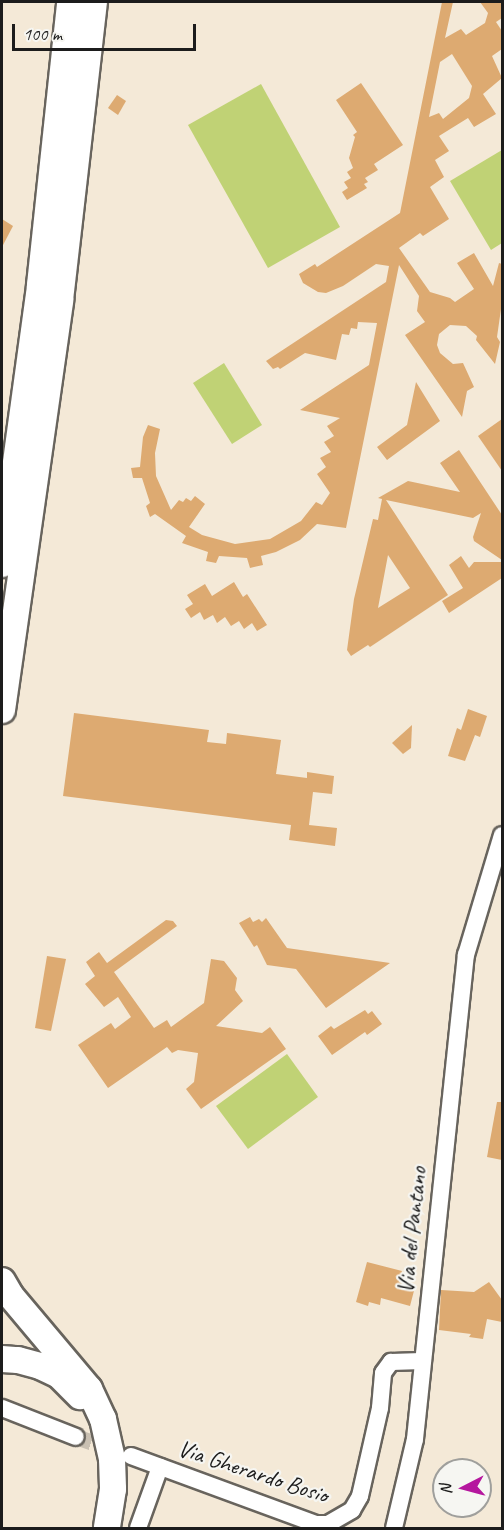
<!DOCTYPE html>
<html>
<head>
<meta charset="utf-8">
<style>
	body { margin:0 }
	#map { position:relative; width:504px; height:1530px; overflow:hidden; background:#f4e9d7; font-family:Caveat,sans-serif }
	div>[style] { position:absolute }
	.green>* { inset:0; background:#c0d275 }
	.building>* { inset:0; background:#ddaa71 }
	.minor-tunnel>* { height:16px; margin-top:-8px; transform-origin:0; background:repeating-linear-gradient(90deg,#c9c0b2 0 16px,transparent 0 24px) }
	.roads { filter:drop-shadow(2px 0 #68645d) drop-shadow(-2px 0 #68645d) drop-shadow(0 2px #68645d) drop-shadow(0 -2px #68645d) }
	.minor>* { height:16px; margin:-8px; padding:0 8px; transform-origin:8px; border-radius:8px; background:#fff }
	.highway>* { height:26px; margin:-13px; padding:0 13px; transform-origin:13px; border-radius:13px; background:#fff }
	span { translate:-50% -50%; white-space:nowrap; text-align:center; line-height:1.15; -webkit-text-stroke:4.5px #f6f6f2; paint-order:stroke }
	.street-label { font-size:24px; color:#1c1c1c }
	.frame { position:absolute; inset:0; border:3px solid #1c1c1c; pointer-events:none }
	.north { position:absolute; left:432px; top:1458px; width:60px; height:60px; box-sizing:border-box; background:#f6f6f2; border:2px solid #9f9f9c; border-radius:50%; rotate:264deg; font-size:16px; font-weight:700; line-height:24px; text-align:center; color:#1c1c1c }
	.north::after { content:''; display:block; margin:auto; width:21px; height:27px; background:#b5179e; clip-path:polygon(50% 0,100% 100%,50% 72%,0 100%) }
	.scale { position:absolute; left:12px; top:24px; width:184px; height:27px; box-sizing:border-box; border:3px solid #1c1c1c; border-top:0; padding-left:8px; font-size:18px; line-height:21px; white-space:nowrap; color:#1c1c1c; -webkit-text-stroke:4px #f6f6f2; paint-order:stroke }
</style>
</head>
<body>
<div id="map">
	<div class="green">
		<i style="clip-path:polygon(261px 84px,340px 227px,268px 268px,188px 125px)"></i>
		<i style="clip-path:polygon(502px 150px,502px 243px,491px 250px,450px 181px)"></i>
		<i style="clip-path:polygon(224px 363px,262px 425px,232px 444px,193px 383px)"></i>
		<i style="clip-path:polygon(287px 1054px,318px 1097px,248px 1149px,216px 1106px)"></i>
	</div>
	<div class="building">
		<i style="clip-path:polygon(evenodd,442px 2px,453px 2px,445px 38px,461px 29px,466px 35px,485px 23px,488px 13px,480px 2px,502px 2px,502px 18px,496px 22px,502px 31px,502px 49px,492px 56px,502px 78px,483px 94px,496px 114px,474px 127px,468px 118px,439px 136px,449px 151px,435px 160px,444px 177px,430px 187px,449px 219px,423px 236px,420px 233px,399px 248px,430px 292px,450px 298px,455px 302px,474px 289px,457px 263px,474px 253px,493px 286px,499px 263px,502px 264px,502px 302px,497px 337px,500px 342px,495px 364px,476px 340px,477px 336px,466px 326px,450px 325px,439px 334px,437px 345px,440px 353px,453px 364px,463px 363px,474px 387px,467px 391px,462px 417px,405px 335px,425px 322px,417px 311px,419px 296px,399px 265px,346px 528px,317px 524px,300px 540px,276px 552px,261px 556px,263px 565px,250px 568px,247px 558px,219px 556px,216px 563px,206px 561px,208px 552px,182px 543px,186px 536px,155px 514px,150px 517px,146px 506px,150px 503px,142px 478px,133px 478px,131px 468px,140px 467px,143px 437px,148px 425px,160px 429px,155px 453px,156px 476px,171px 510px,179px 500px,183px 502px,186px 498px,191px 501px,195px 496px,205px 504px,189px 527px,202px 535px,235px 544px,270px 539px,301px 521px,316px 502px,322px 505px,330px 493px,317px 474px,326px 467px,320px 458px,331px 452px,324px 442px,334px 436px,327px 426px,340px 418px,300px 410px,369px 365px,377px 323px,358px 322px,357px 329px,351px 328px,349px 335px,342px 334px,336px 360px,305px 353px,280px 369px,278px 367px,273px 369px,266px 361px,386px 282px,389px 266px,376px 264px,343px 286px,326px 293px,318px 292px,303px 283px,299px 274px,315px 264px,317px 267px,400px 213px,442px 2px,452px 54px,472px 86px,469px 98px,443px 119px,439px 113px,429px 117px,440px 62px,452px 54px)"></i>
		<i style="clip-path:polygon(361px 83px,403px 145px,374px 164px,378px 170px,365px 178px,368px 182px,364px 184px,367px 188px,347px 200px,342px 192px,348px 188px,344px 182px,351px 178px,347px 172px,353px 168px,349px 158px,355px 137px,353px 135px,357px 132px,336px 100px)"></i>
		<i style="clip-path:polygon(117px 95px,126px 101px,118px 115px,108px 108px)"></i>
		<i style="clip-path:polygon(2px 219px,13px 226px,2px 247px)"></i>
		<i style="clip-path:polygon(416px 382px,440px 421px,387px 460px,377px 447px,407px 425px)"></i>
		<i style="clip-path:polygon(502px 419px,502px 471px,478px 436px)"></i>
		<i style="clip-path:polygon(evenodd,459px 450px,502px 515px,502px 560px,474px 541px,473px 537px,481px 513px,473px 518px,386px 500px,448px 595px,370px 647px,368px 645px,351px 656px,347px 650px,354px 599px,373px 519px,378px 520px,382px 499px,378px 498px,408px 481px,460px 492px,440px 463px,459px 450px,388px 555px,410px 588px,378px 608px,388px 555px)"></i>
		<i style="clip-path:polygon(461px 556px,469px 568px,474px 562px,502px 562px,502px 578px,449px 613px,442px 601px,463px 588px,449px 565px)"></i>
		<i style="clip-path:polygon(234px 582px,243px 597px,247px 594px,267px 625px,257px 631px,252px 623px,244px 629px,239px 621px,231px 626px,225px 617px,217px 623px,213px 615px,204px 620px,200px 612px,191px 618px,185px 609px,193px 604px,187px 595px,205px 584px,212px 596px)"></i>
		<i style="clip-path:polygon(468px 709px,487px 716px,480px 737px,475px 735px,465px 761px,448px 756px,457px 728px,461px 730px)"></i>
		<i style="clip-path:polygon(74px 713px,209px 730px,207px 742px,226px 744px,227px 733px,281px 740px,276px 774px,307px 778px,307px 772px,334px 776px,332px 794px,313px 792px,309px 825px,337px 828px,335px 846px,289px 840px,291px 825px,63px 796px)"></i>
		<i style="clip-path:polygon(412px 725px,411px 748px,403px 754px,392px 743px)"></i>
		<i style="clip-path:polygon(250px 917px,253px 922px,259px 919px,262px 922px,266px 918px,287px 948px,390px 963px,326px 1008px,296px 969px,267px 965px,257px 945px,254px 947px,239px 923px)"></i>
		<i style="clip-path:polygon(166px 920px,173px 921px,177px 926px,114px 972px,154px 1028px,167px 1020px,171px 1027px,204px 1003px,211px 959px,224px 961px,237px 978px,235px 990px,243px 1001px,216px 1026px,262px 1033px,270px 1027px,286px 1049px,201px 1109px,186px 1089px,194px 1082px,198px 1053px,178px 1050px,172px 1053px,167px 1047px,108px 1088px,78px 1045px,111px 1023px,115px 1029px,131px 1017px,118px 997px,104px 1007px,85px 984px,95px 976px,86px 962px,99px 952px,107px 963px)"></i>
		<i style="clip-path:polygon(47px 956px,66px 959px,51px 1031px,35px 1028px)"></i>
		<i style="clip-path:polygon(365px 1010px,368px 1014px,372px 1011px,382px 1024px,367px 1035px,365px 1032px,332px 1055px,318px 1036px,331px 1026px,334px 1029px)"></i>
		<i style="clip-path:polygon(497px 1102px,502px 1102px,502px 1160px,487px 1157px)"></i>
		<i style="clip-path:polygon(367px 1262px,402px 1271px,399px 1282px,415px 1287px,410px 1306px,381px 1298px,380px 1305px,369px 1302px,368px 1306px,356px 1302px)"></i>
		<i style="clip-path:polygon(489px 1282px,502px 1300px,502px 1322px,487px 1319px,483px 1339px,469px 1337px,471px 1334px,439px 1330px,441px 1290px,474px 1292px)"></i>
	</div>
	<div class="minor-tunnel">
		<i style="left:76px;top:1437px;width:42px;rotate:19.3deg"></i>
	</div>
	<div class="roads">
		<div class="minor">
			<i style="left:2px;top:1408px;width:79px;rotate:21.4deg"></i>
			<i style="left:131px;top:1456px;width:197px;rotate:20.2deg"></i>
			<i style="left:316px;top:1524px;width:12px"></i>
			<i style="left:328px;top:1524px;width:28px;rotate:-30deg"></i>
			<i style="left:352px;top:1510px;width:16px;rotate:-60deg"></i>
			<i style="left:360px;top:1496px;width:90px;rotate:-77.2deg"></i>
			<i style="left:380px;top:1408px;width:35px;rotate:-85deg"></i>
			<i style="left:383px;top:1373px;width:14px;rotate:-54deg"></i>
			<i style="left:391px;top:1362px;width:31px;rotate:-2deg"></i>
			<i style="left:138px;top:1528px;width:65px;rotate:-70.2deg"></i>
			<i style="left:394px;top:1528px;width:91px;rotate:-76.7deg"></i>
			<i style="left:415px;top:1439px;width:487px;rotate:-84deg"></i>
			<i style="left:466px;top:955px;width:125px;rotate:-73.3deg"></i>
		</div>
		<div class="highway">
			<i style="left:2px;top:564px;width:282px;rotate:-82.2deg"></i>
			<i style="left:40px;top:285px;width:285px;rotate:-83.9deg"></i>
			<i style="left:2px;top:710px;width:414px;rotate:-81.9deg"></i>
			<i style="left:60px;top:300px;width:300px;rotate:-83.5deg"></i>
			<i style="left:2px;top:1281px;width:16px;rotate:60deg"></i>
			<i style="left:10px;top:1295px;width:123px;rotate:50deg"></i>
			<i style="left:89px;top:1389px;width:33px;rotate:65deg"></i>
			<i style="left:103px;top:1419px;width:41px;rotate:77.3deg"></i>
			<i style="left:112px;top:1459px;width:30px;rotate:88deg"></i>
			<i style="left:113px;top:1489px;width:39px;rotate:99deg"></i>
			<i style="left:2px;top:1359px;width:16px;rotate:4deg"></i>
			<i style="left:18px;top:1360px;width:23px;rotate:15deg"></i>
			<i style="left:40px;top:1366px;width:21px;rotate:25deg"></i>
			<i style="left:59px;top:1375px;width:30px;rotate:45deg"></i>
		</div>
	</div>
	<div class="street-label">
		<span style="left:412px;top:1230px;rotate:-84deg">Via del Pantano</span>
		<span style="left:253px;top:1472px;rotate:18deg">Via Gherardo Bosio</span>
	</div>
	<div class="frame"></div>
	<div class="north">N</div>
	<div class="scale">100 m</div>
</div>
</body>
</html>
